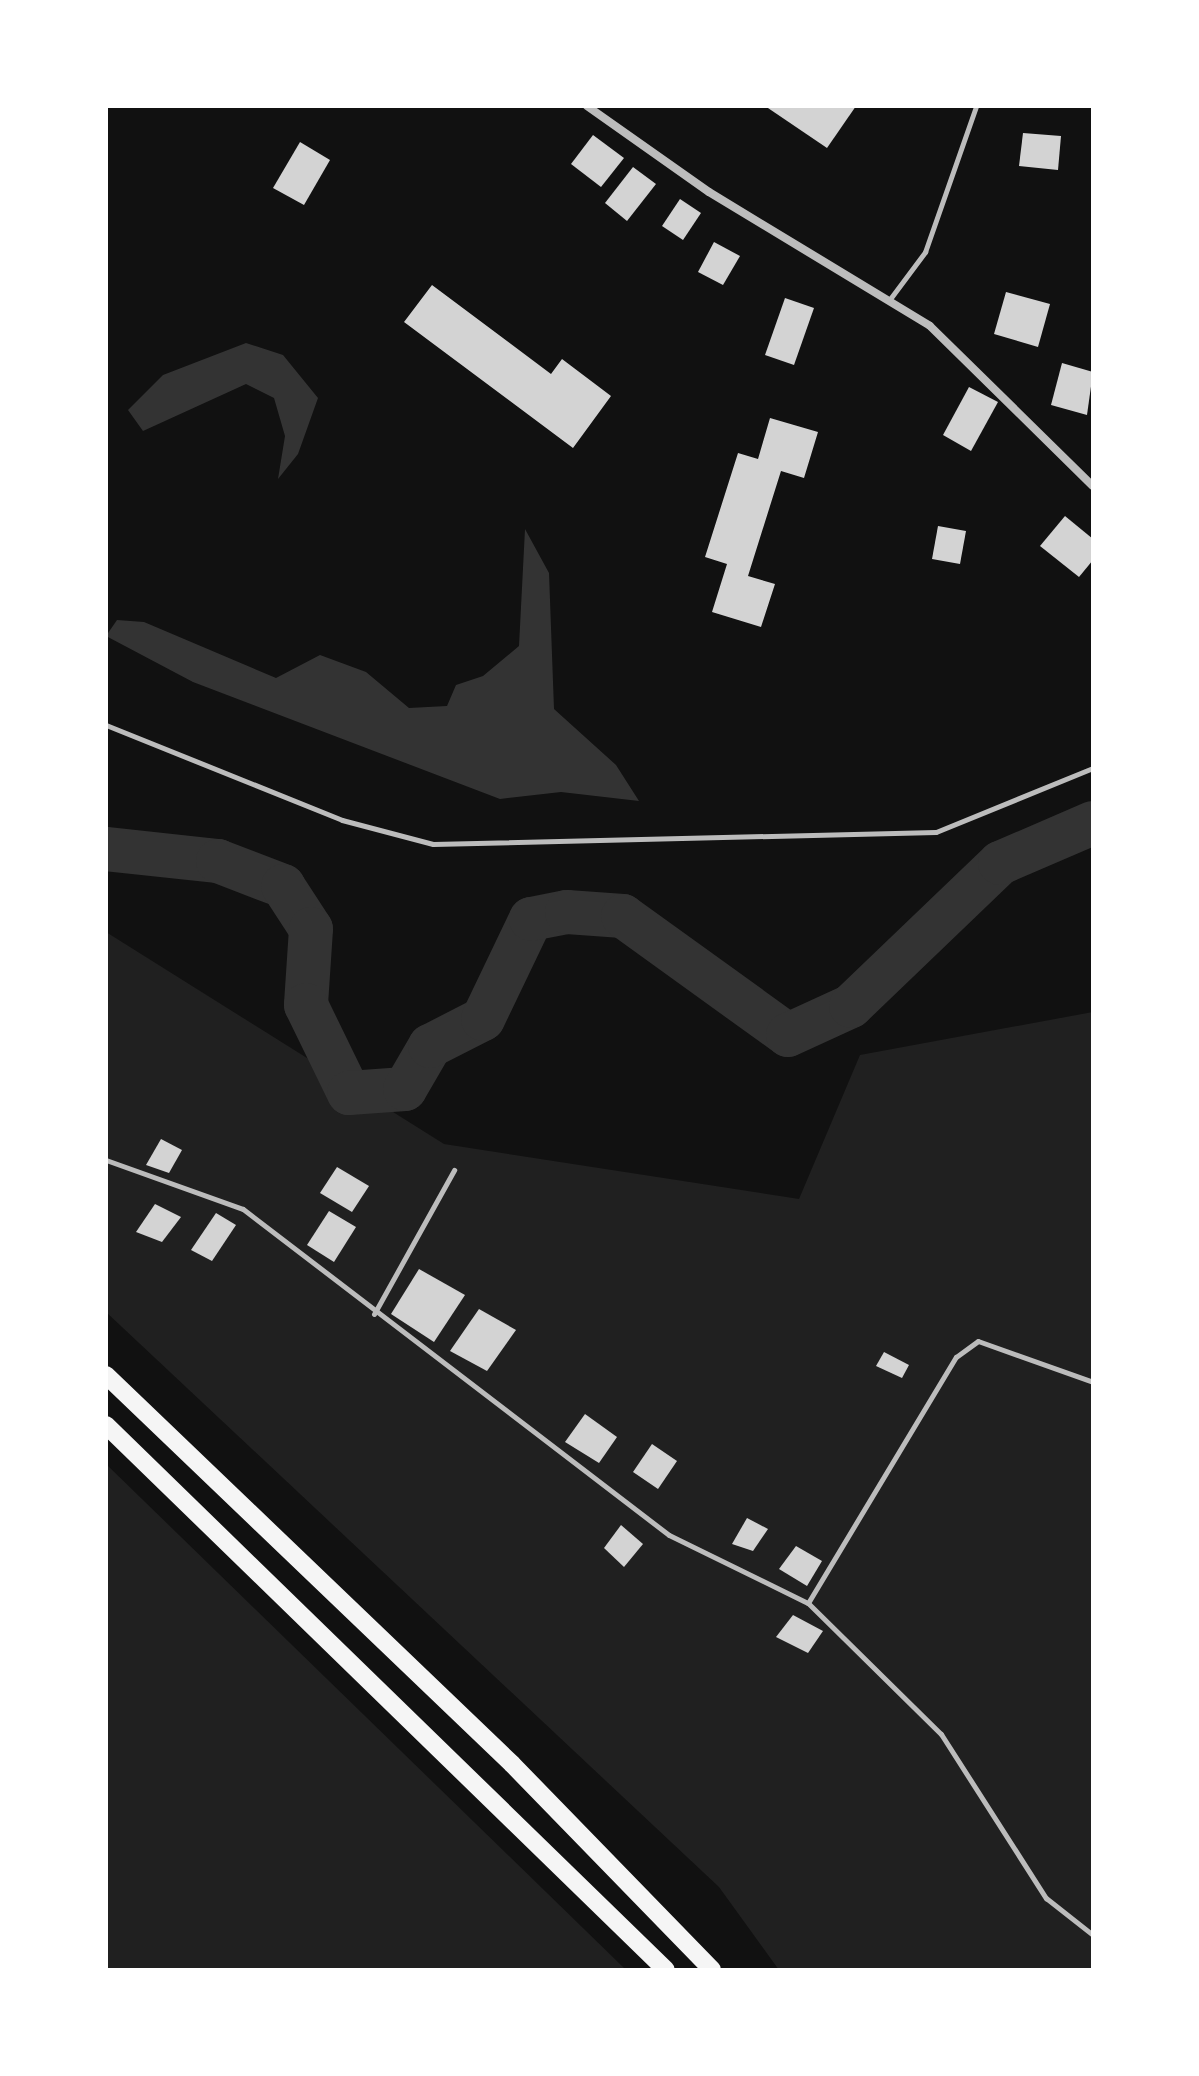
<!DOCTYPE html>
<html>
<head>
<meta charset="utf-8">
<style>
	body { margin:0 }
	#map { position:relative; width:1199px; height:2076px; overflow:hidden; background:#111; font-family:Helvetica,sans-serif }
	div>[style] { position:absolute }
	.green>* { inset:0; background:#202020 }
	.water>* { inset:0; background:#333 }
	.river>* { height:44px; margin:-22px; padding:0 22px; transform-origin:22px; border-radius:22px; background:#333 }
	.building>* { inset:0; background:#d3d3d3 }
	.service>* { height:5px; margin:-2.5px; padding:0 2.5px; transform-origin:2.5px; border-radius:2.5px; background:#bcbcbc }
	.minor>* { height:8px; margin:-4px; padding:0 4px; transform-origin:4px; border-radius:4px; background:#bcbcbc }
	.primary>* { height:18px; margin:-9px; padding:0 9px; transform-origin:9px; border-radius:9px; background:#f5f5f5 }
	span { translate:-50% -50%; white-space:nowrap; text-align:center; line-height:1.15; -webkit-text-stroke:6px #fff; paint-order:stroke }
	.frame { position:absolute; inset:0; border:108px solid #fff; pointer-events:none }
</style>
</head>
<body>
<div id="map">
	<div class="green">
		<i style="clip-path:polygon(106px 932px,444px 1144px,799px 1199px,860px 1055px,1093px 1012px,1093px 1970px,779px 1970px,719px 1887px,106px 1312px)"></i>
		<i style="clip-path:polygon(106px 1464px,623px 1967px,626px 1970px,106px 1970px)"></i>
	</div>
	<div class="water">
		<i style="clip-path:polygon(246px 343px,283px 355px,318px 398px,298px 454px,278px 479px,285px 436px,274px 398px,246px 384px,143px 431px,128px 410px,163px 375px)"></i>
		<i style="clip-path:polygon(525px 529px,549px 573px,554px 709px,616px 765px,639px 801px,561px 792px,500px 799px,193px 682px,106px 636px,117px 620px,144px 622px,276px 678px,320px 655px,366px 672px,409px 708px,447px 706px,456px 685px,483px 676px,519px 646px)"></i>
	</div>
	<div class="river">
		<i style="left:106px;top:849px;width:113px;rotate:6.1deg"></i>
		<i style="left:218px;top:861px;width:70px;rotate:21deg"></i>
		<i style="left:283px;top:886px;width:51px;rotate:56.9deg"></i>
		<i style="left:311px;top:929px;width:76px;rotate:93.8deg"></i>
		<i style="left:306px;top:1005px;width:98px;rotate:64deg"></i>
		<i style="left:349px;top:1093px;width:56px;rotate:-4.1deg"></i>
		<i style="left:405px;top:1089px;width:50px;rotate:-59.8deg"></i>
		<i style="left:430px;top:1046px;width:59px;rotate:-27deg"></i>
		<i style="left:483px;top:1019px;width:111px;rotate:-64.4deg"></i>
		<i style="left:531px;top:919px;width:37px;rotate:-11deg"></i>
		<i style="left:567px;top:912px;width:56px;rotate:4.1deg"></i>
		<i style="left:623px;top:916px;width:203px;rotate:35.8deg"></i>
		<i style="left:788px;top:1035px;width:69px;rotate:-24.7deg"></i>
		<i style="left:851px;top:1006px;width:207px;rotate:-43.8deg"></i>
		<i style="left:1000px;top:863px;width:101px;rotate:-23.3deg"></i>
	</div>
	<div class="building">
		<i style="clip-path:polygon(765px 106px,856px 106px,827px 148px)"></i>
		<i style="clip-path:polygon(1023px 133px,1061px 136px,1058px 170px,1019px 166px)"></i>
		<i style="clip-path:polygon(593px 135px,624px 158px,601px 187px,571px 164px)"></i>
		<i style="clip-path:polygon(300px 142px,330px 160px,304px 205px,273px 188px)"></i>
		<i style="clip-path:polygon(633px 167px,656px 184px,627px 221px,605px 203px)"></i>
		<i style="clip-path:polygon(680px 199px,701px 213px,683px 240px,662px 226px)"></i>
		<i style="clip-path:polygon(714px 242px,740px 256px,723px 285px,698px 272px)"></i>
		<i style="clip-path:polygon(432px 285px,551px 374px,562px 359px,611px 396px,573px 448px,404px 322px)"></i>
		<i style="clip-path:polygon(1006px 292px,1050px 304px,1038px 347px,994px 334px)"></i>
		<i style="clip-path:polygon(785px 298px,814px 308px,794px 365px,765px 355px)"></i>
		<i style="clip-path:polygon(1062px 363px,1093px 372px,1087px 415px,1051px 405px)"></i>
		<i style="clip-path:polygon(969px 387px,998px 402px,971px 451px,943px 435px)"></i>
		<i style="clip-path:polygon(770px 418px,818px 432px,804px 478px,781px 471px,748px 576px,775px 584px,761px 627px,712px 612px,727px 564px,705px 557px,738px 453px,758px 459px)"></i>
		<i style="clip-path:polygon(1065px 516px,1093px 539px,1093px 560px,1079px 577px,1040px 546px)"></i>
		<i style="clip-path:polygon(938px 526px,966px 531px,960px 564px,932px 559px)"></i>
		<i style="clip-path:polygon(161px 1139px,182px 1150px,169px 1173px,146px 1165px)"></i>
		<i style="clip-path:polygon(337px 1167px,369px 1186px,352px 1212px,320px 1193px)"></i>
		<i style="clip-path:polygon(155px 1204px,181px 1217px,162px 1242px,136px 1232px)"></i>
		<i style="clip-path:polygon(329px 1211px,356px 1227px,334px 1262px,307px 1245px)"></i>
		<i style="clip-path:polygon(216px 1213px,236px 1225px,212px 1261px,191px 1250px)"></i>
		<i style="clip-path:polygon(419px 1269px,465px 1295px,434px 1342px,391px 1314px)"></i>
		<i style="clip-path:polygon(479px 1309px,516px 1330px,487px 1371px,450px 1351px)"></i>
		<i style="clip-path:polygon(884px 1352px,909px 1365px,902px 1378px,876px 1366px)"></i>
		<i style="clip-path:polygon(585px 1414px,617px 1437px,599px 1463px,565px 1442px)"></i>
		<i style="clip-path:polygon(652px 1444px,677px 1461px,658px 1489px,633px 1472px)"></i>
		<i style="clip-path:polygon(747px 1518px,768px 1529px,753px 1551px,732px 1544px)"></i>
		<i style="clip-path:polygon(621px 1525px,643px 1544px,624px 1567px,604px 1548px)"></i>
		<i style="clip-path:polygon(796px 1546px,822px 1561px,807px 1586px,779px 1569px)"></i>
		<i style="clip-path:polygon(793px 1615px,823px 1631px,808px 1653px,776px 1637px)"></i>
	</div>
	<div class="service">
		<i style="left:890px;top:299px;width:59px;rotate:-53.3deg"></i>
		<i style="left:925px;top:252px;width:155px;rotate:-70.7deg"></i>
		<i style="left:106px;top:725px;width:254px;rotate:21.9deg"></i>
		<i style="left:342px;top:820px;width:94px;rotate:14.8deg"></i>
		<i style="left:433px;top:844px;width:503px;rotate:-1.37deg"></i>
		<i style="left:936px;top:832px;width:170px;rotate:-22.2deg"></i>
		<i style="left:106px;top:1160px;width:145px;rotate:19.7deg"></i>
		<i style="left:243px;top:1209px;width:536px;rotate:37.43deg"></i>
		<i style="left:669px;top:1535px;width:155px;rotate:26.1deg"></i>
		<i style="left:808px;top:1603px;width:187px;rotate:44.6deg"></i>
		<i style="left:941px;top:1734px;width:195px;rotate:57.4deg"></i>
		<i style="left:1046px;top:1898px;width:60px;rotate:38.2deg"></i>
		<i style="left:374px;top:1314px;width:165px;rotate:-60.9deg"></i>
		<i style="left:808px;top:1603px;width:287px;rotate:-59deg"></i>
		<i style="left:956px;top:1357px;width:27px;rotate:-36deg"></i>
		<i style="left:978px;top:1341px;width:122px;rotate:19.6deg"></i>
	</div>
	<div class="minor">
		<i style="left:587px;top:106px;width:149px;rotate:35.2deg"></i>
		<i style="left:709px;top:192px;width:258px;rotate:31.2deg"></i>
		<i style="left:930px;top:326px;width:228px;rotate:44.5deg"></i>
	</div>
	<div class="primary">
		<i style="left:106px;top:1375px;width:562px;rotate:43.77deg"></i>
		<i style="left:512px;top:1764px;width:287px;rotate:45.8deg"></i>
		<i style="left:106px;top:1425px;width:781px;rotate:44.22deg"></i>
	</div>
	<div class="frame"></div>
</div>
</body>
</html>
